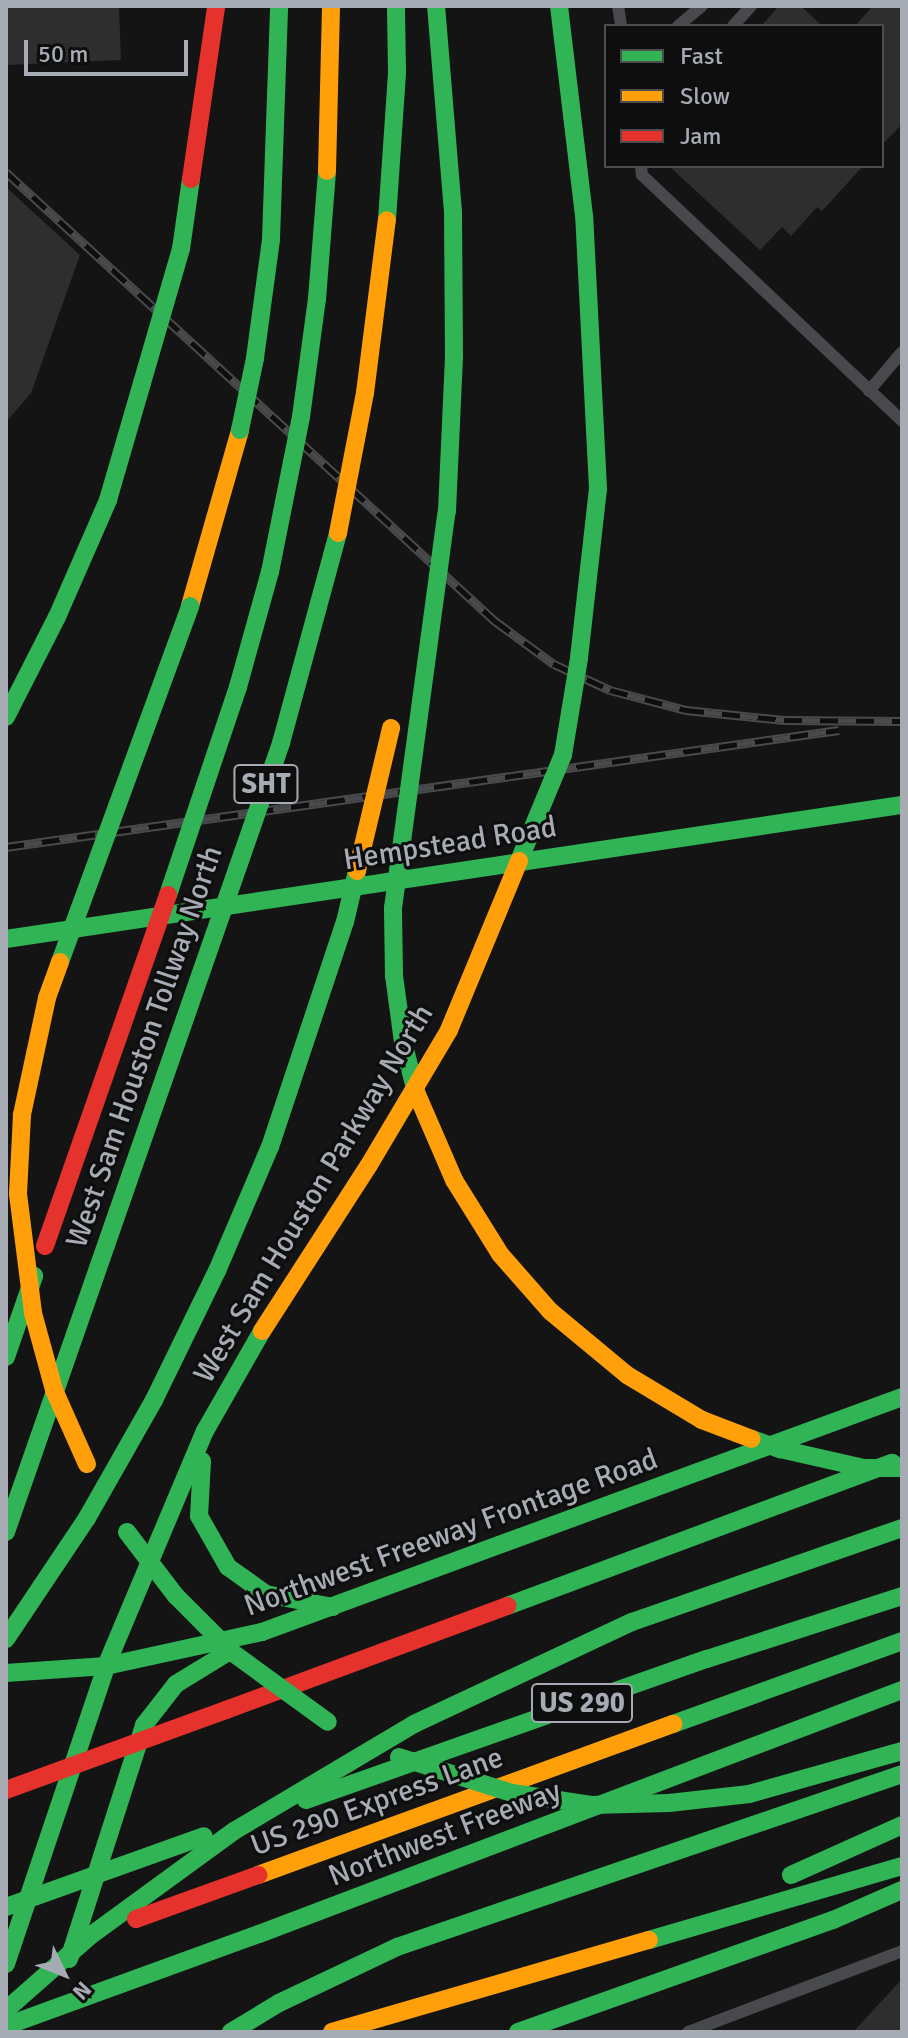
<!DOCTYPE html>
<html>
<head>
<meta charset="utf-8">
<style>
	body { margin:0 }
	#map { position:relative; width:908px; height:2038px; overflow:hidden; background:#141414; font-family:Signika,sans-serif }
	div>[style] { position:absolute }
	.building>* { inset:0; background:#2e2e2f }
	.lane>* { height:12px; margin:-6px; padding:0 6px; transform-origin:6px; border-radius:6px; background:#48494c }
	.fast>* { height:18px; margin:-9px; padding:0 9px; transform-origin:9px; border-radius:9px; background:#30b455 }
	.slow>* { height:18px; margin:-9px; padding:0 9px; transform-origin:9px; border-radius:9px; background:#ff9f0a }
	.jam>* { height:18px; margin:-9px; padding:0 9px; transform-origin:9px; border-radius:9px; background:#e5322d }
	.rail>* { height:9px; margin-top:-4.5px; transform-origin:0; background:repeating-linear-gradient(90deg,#0e0e0f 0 18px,#494a4c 0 36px); box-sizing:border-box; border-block:2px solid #494a4c }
	.fast-bridge>* { height:18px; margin:-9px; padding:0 9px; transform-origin:9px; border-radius:9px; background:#30b455 }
	.slow-bridge>* { height:18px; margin:-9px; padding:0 9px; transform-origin:9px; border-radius:9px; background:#ff9f0a }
	.jam-bridge>* { height:18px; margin:-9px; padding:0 9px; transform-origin:9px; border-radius:9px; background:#e5322d }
	span { translate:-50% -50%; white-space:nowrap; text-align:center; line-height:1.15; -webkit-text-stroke:6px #0e0e0f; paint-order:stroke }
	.shield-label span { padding:2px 6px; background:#0e0e0f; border:2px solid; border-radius:6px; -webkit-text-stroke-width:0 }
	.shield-label { font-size:28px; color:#a6abb4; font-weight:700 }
	.street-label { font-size:30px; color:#a6abb4 }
	.frame { position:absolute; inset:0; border:8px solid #a6abb4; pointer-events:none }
	.legend { position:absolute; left:604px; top:24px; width:280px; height:144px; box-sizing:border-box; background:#0e0e0f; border:2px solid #4b4d51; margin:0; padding:10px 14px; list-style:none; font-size:24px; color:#a6abb4 }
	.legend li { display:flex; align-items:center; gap:16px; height:40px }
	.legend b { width:40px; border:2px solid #4b4d51 }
	.north { position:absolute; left:24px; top:1934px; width:80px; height:80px; -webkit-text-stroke:6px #0e0e0f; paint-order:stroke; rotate:133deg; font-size:22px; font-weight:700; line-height:32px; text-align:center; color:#a6abb4 }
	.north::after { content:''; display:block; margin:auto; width:28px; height:36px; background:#a6abb4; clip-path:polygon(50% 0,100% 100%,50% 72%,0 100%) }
	.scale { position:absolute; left:24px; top:40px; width:164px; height:36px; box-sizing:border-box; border:4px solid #a6abb4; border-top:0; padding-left:10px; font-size:24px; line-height:28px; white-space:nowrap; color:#a6abb4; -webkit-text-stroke:6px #0e0e0f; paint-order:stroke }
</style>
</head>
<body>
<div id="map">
	<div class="building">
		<i style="clip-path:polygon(6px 6px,119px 6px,121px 60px,6px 65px)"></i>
		<i style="clip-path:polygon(779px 6px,801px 6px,822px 26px,761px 26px)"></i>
		<i style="clip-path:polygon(873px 6px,902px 6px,902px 124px,882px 145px,882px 26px,855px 26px)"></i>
		<i style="clip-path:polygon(669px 166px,863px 166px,822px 211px,817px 207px,791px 236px,782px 227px,760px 250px)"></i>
		<i style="clip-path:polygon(6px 187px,80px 255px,31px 393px,6px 422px)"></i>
		<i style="clip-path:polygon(902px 1979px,902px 2032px,853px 2032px)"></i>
	</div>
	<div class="lane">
		<i style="left:618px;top:6px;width:20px;rotate:81deg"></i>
		<i style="left:678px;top:26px;width:31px;rotate:-40deg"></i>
		<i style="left:733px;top:26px;width:27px;rotate:-48deg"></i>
		<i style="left:641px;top:166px;width:9px;rotate:84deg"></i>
		<i style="left:642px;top:175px;width:358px;rotate:43.4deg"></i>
		<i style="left:869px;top:391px;width:51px;rotate:-49.8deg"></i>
		<i style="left:688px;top:2032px;width:229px;rotate:-20.7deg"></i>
	</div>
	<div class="fast">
		<i style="left:559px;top:6px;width:212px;rotate:83.2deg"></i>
		<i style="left:6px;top:939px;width:906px;rotate:-8.51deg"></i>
		<i style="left:6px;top:1357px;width:86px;rotate:-70.9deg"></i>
		<i style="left:202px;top:1461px;width:55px;rotate:93.1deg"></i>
		<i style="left:199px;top:1516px;width:59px;rotate:60.4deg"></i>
		<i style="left:228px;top:1567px;width:47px;rotate:35.4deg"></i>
		<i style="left:266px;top:1594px;width:68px;rotate:11deg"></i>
		<i style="left:507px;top:1606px;width:411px;rotate:-20.4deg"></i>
		<i style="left:6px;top:1639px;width:146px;rotate:-56.2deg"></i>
		<i style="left:6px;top:1673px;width:100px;rotate:-4deg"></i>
		<i style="left:106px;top:1666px;width:160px;rotate:-12.3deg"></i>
		<i style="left:262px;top:1632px;width:682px;rotate:-20.16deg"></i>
		<i style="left:414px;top:1724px;width:241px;rotate:-25.1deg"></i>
		<i style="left:632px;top:1622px;width:286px;rotate:-19.2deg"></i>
		<i style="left:673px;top:1724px;width:244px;rotate:-19.9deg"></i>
		<i style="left:306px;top:1800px;width:425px;rotate:-19.4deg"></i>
		<i style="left:707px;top:1659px;width:205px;rotate:-17.9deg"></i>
		<i style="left:791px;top:1875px;width:122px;rotate:-24.2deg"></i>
		<i style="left:259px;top:1934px;width:688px;rotate:-20.78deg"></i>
		<i style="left:649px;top:1940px;width:264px;rotate:-16.3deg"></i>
		<i style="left:69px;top:1959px;width:246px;rotate:-72.2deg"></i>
		<i style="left:144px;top:1725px;width:52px;rotate:-52deg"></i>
		<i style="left:176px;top:1684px;width:63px;rotate:-31.4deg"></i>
		<i style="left:6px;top:1964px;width:314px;rotate:-71.4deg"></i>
		<i style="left:106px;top:1666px;width:255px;rotate:-67.2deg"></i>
		<i style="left:205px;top:1431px;width:115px;rotate:-60.3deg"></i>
		<i style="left:231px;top:2032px;width:56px;rotate:-31.1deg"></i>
		<i style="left:279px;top:2003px;width:131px;rotate:-25.4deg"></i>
		<i style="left:397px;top:1947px;width:534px;rotate:-18.91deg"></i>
		<i style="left:518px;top:2032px;width:334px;rotate:-19.6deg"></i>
		<i style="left:833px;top:1920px;width:75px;rotate:-23.5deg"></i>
	</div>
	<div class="slow">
		<i style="left:190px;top:606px;width:183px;rotate:-74.1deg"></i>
		<i style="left:262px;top:1331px;width:197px;rotate:-57.2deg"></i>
		<i style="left:258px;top:1875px;width:442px;rotate:-20deg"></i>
		<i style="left:332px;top:2032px;width:330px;rotate:-16.2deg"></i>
	</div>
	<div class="jam">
		<i style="left:226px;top:1710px;width:300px;rotate:-20.3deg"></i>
	</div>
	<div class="rail">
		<i style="left:6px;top:172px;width:664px;rotate:42.56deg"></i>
		<i style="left:495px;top:621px;width:73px;rotate:36.1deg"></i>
		<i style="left:554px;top:664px;width:62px;rotate:24.9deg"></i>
		<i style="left:610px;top:690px;width:79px;rotate:14.7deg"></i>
		<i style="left:686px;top:710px;width:99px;rotate:5.8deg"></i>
		<i style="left:784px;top:720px;width:116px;rotate:0.5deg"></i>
		<i style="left:6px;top:847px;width:841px;rotate:-8deg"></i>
	</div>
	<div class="fast-bridge">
		<i style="left:387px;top:220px;width:148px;rotate:-86.1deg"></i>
		<i style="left:397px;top:72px;width:66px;rotate:-90.9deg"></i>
		<i style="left:240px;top:430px;width:74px;rotate:-78.2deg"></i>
		<i style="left:255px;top:358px;width:120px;rotate:-82.3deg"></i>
		<i style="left:271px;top:239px;width:233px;rotate:-88deg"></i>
		<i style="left:6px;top:717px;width:112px;rotate:-63deg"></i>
		<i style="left:57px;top:617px;width:128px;rotate:-66.4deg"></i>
		<i style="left:108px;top:500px;width:261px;rotate:-73.8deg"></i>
		<i style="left:181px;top:249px;width:71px;rotate:-81.9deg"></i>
		<i style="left:519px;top:861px;width:115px;rotate:-67.5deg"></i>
		<i style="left:563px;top:755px;width:98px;rotate:-80.6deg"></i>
		<i style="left:579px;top:658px;width:170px;rotate:-83.6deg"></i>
		<i style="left:598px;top:489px;width:272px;rotate:-92.9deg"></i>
		<i style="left:168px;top:895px;width:219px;rotate:-71.4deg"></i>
		<i style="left:238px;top:687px;width:119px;rotate:-74.5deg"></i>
		<i style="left:270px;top:572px;width:158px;rotate:-78.7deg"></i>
		<i style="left:301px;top:417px;width:119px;rotate:-82.3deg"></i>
		<i style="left:317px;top:299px;width:128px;rotate:-85.5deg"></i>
		<i style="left:60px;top:962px;width:379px;rotate:-69.9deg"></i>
		<i style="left:416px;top:1092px;width:52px;rotate:-104.6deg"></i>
		<i style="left:403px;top:1042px;width:68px;rotate:-97.7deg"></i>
		<i style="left:394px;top:975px;width:67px;rotate:-90.9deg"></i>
		<i style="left:393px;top:908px;width:401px;rotate:-82.3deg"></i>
		<i style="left:447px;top:511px;width:155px;rotate:-87.4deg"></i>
		<i style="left:454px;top:356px;width:144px;rotate:-90.4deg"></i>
		<i style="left:453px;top:212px;width:207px;rotate:-94.7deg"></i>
		<i style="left:752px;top:1439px;width:30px;rotate:20deg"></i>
		<i style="left:780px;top:1449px;width:86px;rotate:12.7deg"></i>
		<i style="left:864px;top:1468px;width:38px"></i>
		<i style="left:87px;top:1518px;width:136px;rotate:-60.4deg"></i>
		<i style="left:154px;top:1400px;width:144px;rotate:-64deg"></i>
		<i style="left:217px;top:1271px;width:135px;rotate:-66.9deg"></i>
		<i style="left:270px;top:1147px;width:237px;rotate:-71.6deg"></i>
		<i style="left:345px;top:922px;width:52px;rotate:-76.8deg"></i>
		<i style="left:6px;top:1532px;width:836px;rotate:-70.78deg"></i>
		<i style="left:281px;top:743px;width:218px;rotate:-74.8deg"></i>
		<i style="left:127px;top:1532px;width:81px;rotate:52.6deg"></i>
		<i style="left:176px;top:1596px;width:81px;rotate:45deg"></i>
		<i style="left:233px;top:1653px;width:117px;rotate:36deg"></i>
		<i style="left:399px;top:1757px;width:119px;rotate:17.7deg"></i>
		<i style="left:512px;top:1793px;width:80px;rotate:8.6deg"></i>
		<i style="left:591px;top:1805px;width:78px;rotate:-1.5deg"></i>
		<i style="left:669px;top:1803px;width:81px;rotate:-6.4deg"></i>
		<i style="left:749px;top:1794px;width:159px;rotate:-15.7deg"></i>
		<i style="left:6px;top:1907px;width:210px;rotate:-19.7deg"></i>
		<i style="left:6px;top:2010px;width:112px;rotate:-41.4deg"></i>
		<i style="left:90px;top:1936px;width:178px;rotate:-36.1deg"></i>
		<i style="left:234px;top:1831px;width:209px;rotate:-30.7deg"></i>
		<i style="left:6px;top:2026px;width:269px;rotate:-20deg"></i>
	</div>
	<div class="slow-bridge">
		<i style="left:327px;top:171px;width:165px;rotate:-88.6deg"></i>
		<i style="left:338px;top:533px;width:143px;rotate:-79.1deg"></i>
		<i style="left:365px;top:393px;width:174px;rotate:-82.8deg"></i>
		<i style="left:357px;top:871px;width:147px;rotate:-76.6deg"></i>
		<i style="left:60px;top:962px;width:38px;rotate:110deg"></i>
		<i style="left:47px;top:998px;width:120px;rotate:102.1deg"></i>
		<i style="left:22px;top:1115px;width:79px;rotate:92.9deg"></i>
		<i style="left:18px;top:1194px;width:120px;rotate:82.8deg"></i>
		<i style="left:33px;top:1313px;width:80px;rotate:74.7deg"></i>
		<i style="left:54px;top:1390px;width:81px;rotate:66deg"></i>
		<i style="left:416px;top:1092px;width:96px;rotate:66.6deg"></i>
		<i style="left:454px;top:1180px;width:87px;rotate:58.1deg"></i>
		<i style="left:500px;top:1254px;width:76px;rotate:48.7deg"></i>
		<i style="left:550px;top:1311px;width:100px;rotate:39.7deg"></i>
		<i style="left:627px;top:1375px;width:87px;rotate:31deg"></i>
		<i style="left:702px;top:1420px;width:53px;rotate:20.8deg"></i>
		<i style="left:369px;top:1165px;width:157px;rotate:-59.3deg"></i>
		<i style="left:449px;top:1030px;width:183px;rotate:-67.5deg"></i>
	</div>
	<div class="jam-bridge">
		<i style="left:191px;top:179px;width:174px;rotate:-81.7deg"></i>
		<i style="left:45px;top:1246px;width:372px;rotate:-70.7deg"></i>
		<i style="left:6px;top:1790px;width:234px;rotate:-20deg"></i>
		<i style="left:136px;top:1919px;width:130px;rotate:-19.8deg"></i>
	</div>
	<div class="shield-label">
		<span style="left:266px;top:784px">SHT</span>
		<span style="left:582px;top:1703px">US 290</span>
	</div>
	<div class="street-label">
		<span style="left:450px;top:844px;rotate:-9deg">Hempstead Road</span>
		<span style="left:145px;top:1047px;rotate:-71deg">West Sam Houston Tollway North</span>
		<span style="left:314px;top:1194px;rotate:-59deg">West Sam Houston Parkway North</span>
		<span style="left:451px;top:1533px;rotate:-20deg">Northwest Freeway Frontage Road</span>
		<span style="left:377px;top:1802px;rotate:-20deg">US 290 Express Lane</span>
		<span style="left:445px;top:1834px;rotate:-21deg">Northwest Freeway</span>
	</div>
	<div class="frame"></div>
	<ul class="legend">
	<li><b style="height:10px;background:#30b455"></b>Fast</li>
	<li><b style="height:10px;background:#ff9f0a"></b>Slow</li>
	<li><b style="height:10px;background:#e5322d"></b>Jam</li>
	</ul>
	<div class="north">N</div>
	<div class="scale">50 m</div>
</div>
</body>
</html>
